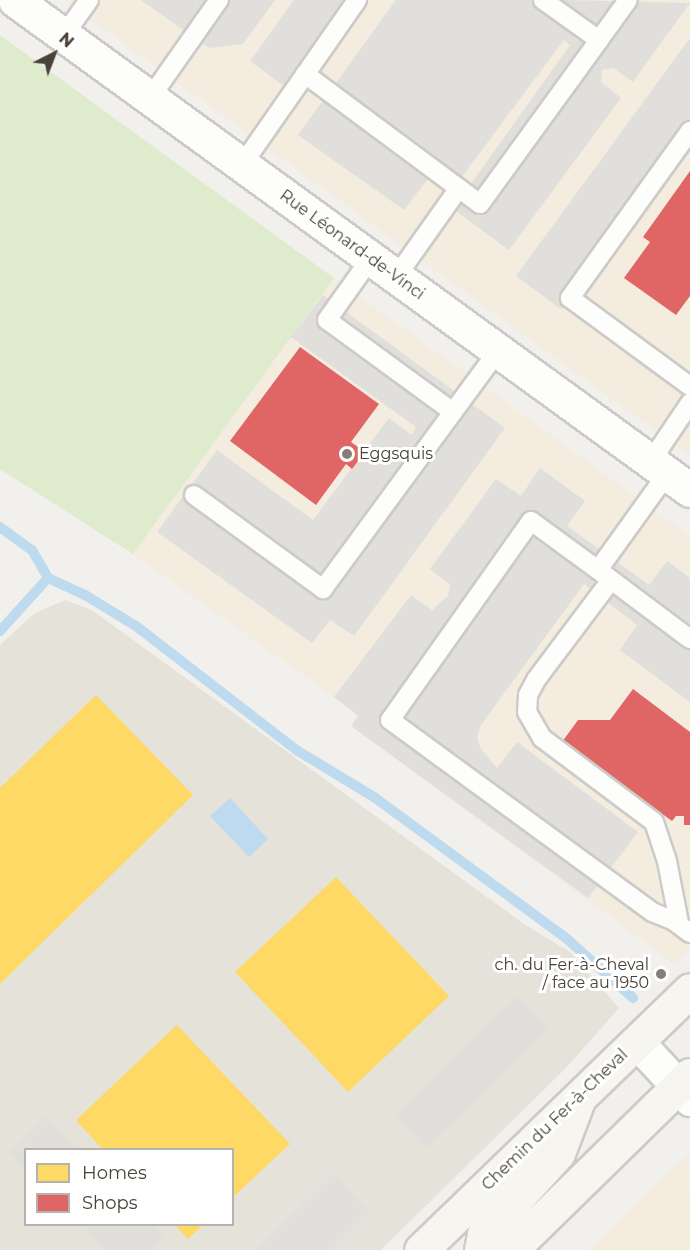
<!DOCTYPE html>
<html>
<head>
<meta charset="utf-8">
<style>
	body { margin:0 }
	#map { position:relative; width:690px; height:1250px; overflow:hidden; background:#f1f0ec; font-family:Montserrat,sans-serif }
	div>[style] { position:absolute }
	.residential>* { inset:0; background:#e5e2d9 }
	.commercial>* { inset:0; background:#f3ecdf }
	.green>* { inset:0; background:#deebcd }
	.parking>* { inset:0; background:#e1dfdc }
	.water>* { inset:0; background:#bedaee }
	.homes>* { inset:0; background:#ffd966 }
	.shops>* { inset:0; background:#e06666 }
	.stream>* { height:10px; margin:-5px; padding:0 5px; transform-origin:5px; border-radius:5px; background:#bedaee }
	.roads { filter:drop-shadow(2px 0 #cdcbc7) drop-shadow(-2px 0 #cdcbc7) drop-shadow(0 2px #cdcbc7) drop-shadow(0 -2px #cdcbc7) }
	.lane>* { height:18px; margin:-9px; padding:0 9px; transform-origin:9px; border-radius:9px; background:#fdfdfc }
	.street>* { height:33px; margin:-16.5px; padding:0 16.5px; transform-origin:16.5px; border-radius:16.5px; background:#fdfdfc }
	.secondary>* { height:33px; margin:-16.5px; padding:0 16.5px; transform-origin:16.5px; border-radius:16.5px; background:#f7f5ef }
	.dots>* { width:16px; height:16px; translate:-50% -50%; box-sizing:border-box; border:3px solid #fff; border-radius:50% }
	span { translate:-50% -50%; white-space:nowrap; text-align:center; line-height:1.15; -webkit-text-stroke:6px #fff; paint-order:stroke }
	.street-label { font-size:16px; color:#484238 }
	.poi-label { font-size:16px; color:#484238 }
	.left { translate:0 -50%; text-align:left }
	.right { translate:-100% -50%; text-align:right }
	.legend { position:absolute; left:24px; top:1148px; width:210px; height:78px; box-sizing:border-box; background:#fff; border:2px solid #b6b3af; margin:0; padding:8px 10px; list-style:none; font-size:18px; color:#484238 }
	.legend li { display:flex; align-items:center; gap:12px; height:30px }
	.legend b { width:30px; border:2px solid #b6b3af }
	.north { position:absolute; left:24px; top:24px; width:60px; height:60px; -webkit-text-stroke:4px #fff; paint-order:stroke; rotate:42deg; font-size:16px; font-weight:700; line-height:24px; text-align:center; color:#484238 }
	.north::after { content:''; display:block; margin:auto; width:21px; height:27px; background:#484238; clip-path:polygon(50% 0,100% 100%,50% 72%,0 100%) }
</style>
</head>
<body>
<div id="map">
	<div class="residential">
		<i style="clip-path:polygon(evenodd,65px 600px,92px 610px,524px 924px,570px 952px,619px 1008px,567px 1067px,381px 1250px,0 1250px,0 645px,35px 613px,65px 600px,26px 1150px,232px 1150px,232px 1224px,26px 1224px,26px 1150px)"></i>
	</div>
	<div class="commercial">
		<i style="clip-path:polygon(64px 0,690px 0,690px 456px)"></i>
		<i style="clip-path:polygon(334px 278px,690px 536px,690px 949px,674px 964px,351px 726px,358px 716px,334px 697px,133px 554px)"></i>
		<i style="clip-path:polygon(689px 1154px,690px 1250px,588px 1250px)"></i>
	</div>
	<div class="green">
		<i style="clip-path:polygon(0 35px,334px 278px,133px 554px,0 469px)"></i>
	</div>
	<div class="parking">
		<i style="clip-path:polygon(141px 0,275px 0,243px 44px,209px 48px)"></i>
		<i style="clip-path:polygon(294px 0,357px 0,292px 92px,250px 61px)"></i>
		<i style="clip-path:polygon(396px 0,543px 0,557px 10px,565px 0,690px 3px,633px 82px,613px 68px,602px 70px,601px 82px,621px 98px,509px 250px,453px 209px,570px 45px,564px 40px,455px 186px,434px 171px,404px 210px,298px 135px)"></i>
		<i style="clip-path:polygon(690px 38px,690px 131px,561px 309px,516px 276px)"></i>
		<i style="clip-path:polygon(323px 295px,505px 428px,354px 636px,330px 620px,312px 643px,157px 532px,217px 450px,313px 520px,389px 418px,412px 435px,416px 427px,291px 337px)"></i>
		<i style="clip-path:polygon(540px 468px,585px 501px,567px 526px,649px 585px,667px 561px,690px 578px,690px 702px,620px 650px,637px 625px,584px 584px,481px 725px,477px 737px,481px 749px,497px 768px,517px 742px,638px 832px,588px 898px,351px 726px,358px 716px,334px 697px,411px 595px,432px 610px,448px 596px,450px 585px,430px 569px,496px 479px,521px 496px)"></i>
		<i style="clip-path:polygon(517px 996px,549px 1029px,426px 1149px,395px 1115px)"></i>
		<i style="clip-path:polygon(47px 1116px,80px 1149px,26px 1150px,25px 1169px,10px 1153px)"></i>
		<i style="clip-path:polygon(334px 1174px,369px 1212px,329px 1250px,256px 1250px)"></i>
		<i style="clip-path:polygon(92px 1225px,152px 1225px,164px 1237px,152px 1250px,105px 1250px,86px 1230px)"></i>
	</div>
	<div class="water">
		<i style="clip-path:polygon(230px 798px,268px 839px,249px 857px,210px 816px)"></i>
	</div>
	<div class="homes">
		<i style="clip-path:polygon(96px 695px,193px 795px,0 984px,0 788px)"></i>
		<i style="clip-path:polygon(336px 877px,449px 996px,348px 1092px,235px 972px)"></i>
		<i style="clip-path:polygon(177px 1025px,290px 1144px,232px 1198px,232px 1150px,103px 1150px,76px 1120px)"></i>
		<i style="clip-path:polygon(174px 1224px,204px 1224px,188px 1239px)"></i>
	</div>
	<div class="shops">
		<i style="clip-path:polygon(690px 171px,690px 296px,676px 315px,624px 278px,650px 242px,643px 237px)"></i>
		<i style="clip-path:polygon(300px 347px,379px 404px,351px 442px,365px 452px,352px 469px,346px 464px,316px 505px,230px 441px)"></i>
		<i style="clip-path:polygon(633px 689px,690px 732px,690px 825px,684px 825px,684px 816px,676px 816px,672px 821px,562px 742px,578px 720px,610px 720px)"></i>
	</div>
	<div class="stream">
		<i style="left:0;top:527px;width:39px;rotate:36deg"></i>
		<i style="left:32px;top:550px;width:32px;rotate:60deg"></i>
		<i style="left:48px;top:578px;width:72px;rotate:132.2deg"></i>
		<i style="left:48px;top:578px;width:41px;rotate:24.7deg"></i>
		<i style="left:85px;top:595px;width:60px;rotate:31.3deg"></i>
		<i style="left:136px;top:626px;width:205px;rotate:37.7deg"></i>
		<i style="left:298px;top:751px;width:89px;rotate:31.2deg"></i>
		<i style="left:374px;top:797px;width:238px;rotate:36.3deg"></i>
		<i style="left:566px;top:938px;width:90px;rotate:41.8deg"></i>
	</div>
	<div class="roads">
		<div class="lane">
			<i style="left:64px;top:35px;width:43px;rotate:-54.5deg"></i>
			<i style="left:599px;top:40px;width:49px;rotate:-54.1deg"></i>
			<i style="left:305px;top:74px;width:218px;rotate:36.6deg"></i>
			<i style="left:480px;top:204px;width:203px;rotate:-54deg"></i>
			<i style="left:599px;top:40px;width:69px;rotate:-144.5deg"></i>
			<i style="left:150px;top:98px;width:120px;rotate:-54.9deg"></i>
			<i style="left:690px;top:131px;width:206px;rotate:125.7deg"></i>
			<i style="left:570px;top:298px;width:149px;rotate:36.3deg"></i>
			<i style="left:242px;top:165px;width:201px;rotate:-55.1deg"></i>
			<i style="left:371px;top:258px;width:76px;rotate:125.4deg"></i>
			<i style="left:327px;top:320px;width:156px;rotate:36.1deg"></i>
			<i style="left:396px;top:277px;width:109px;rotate:-54.7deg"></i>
			<i style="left:651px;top:461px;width:70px;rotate:-56.1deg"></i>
			<i style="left:667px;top:474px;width:118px;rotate:125.7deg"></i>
			<i style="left:598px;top:570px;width:83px;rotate:-143.8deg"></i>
			<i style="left:531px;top:521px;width:244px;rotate:125.3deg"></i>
			<i style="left:390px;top:720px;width:325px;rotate:36.2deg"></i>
			<i style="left:652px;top:912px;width:24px;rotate:22deg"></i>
			<i style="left:674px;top:921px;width:20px;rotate:37deg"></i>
			<i style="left:194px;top:495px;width:160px;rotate:36.1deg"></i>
			<i style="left:323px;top:589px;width:295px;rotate:-53.7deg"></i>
			<i style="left:602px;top:573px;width:110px;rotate:36.9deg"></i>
			<i style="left:611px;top:580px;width:125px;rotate:126.9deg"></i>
			<i style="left:536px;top:680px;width:17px;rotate:118deg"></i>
			<i style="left:528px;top:695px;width:17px;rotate:93deg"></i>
			<i style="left:527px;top:712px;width:30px;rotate:60deg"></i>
			<i style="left:542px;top:738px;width:140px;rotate:36.9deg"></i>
			<i style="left:654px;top:822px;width:41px;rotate:71.6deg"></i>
			<i style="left:667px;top:861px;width:63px;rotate:79deg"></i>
		</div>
		<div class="street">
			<i style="left:15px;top:0;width:834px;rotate:35.98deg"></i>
			<i style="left:637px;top:1042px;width:78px;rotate:47.1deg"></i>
		</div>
		<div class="secondary">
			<i style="left:421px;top:1250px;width:374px;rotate:-44deg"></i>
			<i style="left:481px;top:1250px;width:16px;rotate:-79deg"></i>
			<i style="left:484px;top:1234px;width:110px;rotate:-47.6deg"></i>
			<i style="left:558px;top:1153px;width:53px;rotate:-69.2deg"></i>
			<i style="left:511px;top:1250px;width:250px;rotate:-44.4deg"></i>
		</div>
	</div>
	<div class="dots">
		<i style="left:347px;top:454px;background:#837f77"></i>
		<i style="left:661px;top:974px;background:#837f77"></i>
	</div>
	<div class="street-label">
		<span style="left:352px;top:245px;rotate:36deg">Rue Léonard-de-Vinci</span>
		<span style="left:555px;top:1120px;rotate:-44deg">Chemin du Fer-à-Cheval</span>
	</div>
	<div class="poi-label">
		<span class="left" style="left:359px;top:454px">Eggsquis</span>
		<span class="right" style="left:649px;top:974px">ch. du Fer-à-Cheval<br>/ face au 1950</span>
	</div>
	<ul class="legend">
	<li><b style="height:16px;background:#ffd966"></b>Homes</li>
	<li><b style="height:16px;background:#e06666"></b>Shops</li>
	</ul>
	<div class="north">N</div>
</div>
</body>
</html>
